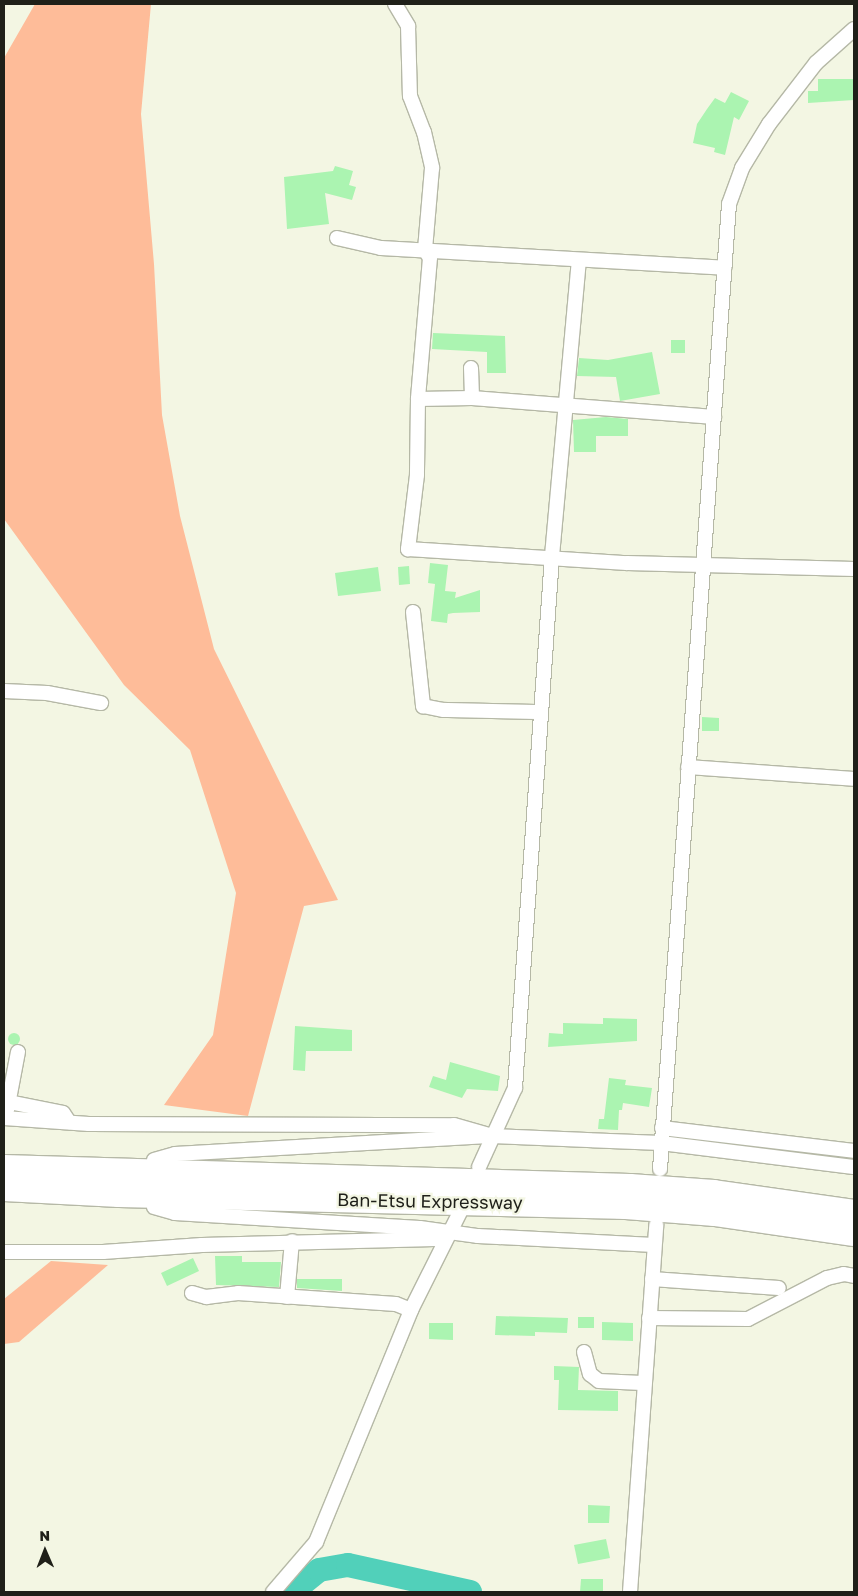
<!DOCTYPE html>
<html>
<head>
<meta charset="utf-8">
<style>
	body { margin:0 }
	#map { position:relative; width:858px; height:1596px; overflow:hidden; background:#f3f6e3; font-family:"Golos Text",sans-serif }
	div>[style] { position:absolute }
	.green>* { inset:0; background:#febc99 }
	.river>* { height:24px; margin:-12px; padding:0 12px; transform-origin:12px; border-radius:12px; background:#51d0ba }
	.building>* { inset:0; background:#abf4b1 }
	.round { border-radius:50% }
	.roads { filter:drop-shadow(1px 0 #b5b8a6) drop-shadow(-1px 0 #b5b8a6) drop-shadow(0 1px #b5b8a6) drop-shadow(0 -1px #b5b8a6) }
	.minor>* { height:14px; margin:-7px; padding:0 7px; transform-origin:7px; border-radius:7px; background:#fff }
	.motorway>* { height:26px; margin:-13px; padding:0 13px; transform-origin:13px; border-radius:13px; background:#fff }
	span { translate:-50% -50%; white-space:nowrap; text-align:center; line-height:1.15; -webkit-text-stroke:4.5px #f3f6e3; paint-order:stroke }
	.street-label { font-size:18px; color:#1f2019 }
	.frame { position:absolute; inset:0; border:5px solid #1f2019; pointer-events:none }
	.north { position:absolute; left:20px; top:1526px; width:50px; height:50px; -webkit-text-stroke:4px #f3f6e3; paint-order:stroke; rotate:359deg; font-size:14px; font-weight:700; line-height:20px; text-align:center; color:#1f2019 }
	.north::after { content:''; display:block; margin:auto; width:18px; height:22px; background:#1f2019; clip-path:polygon(50% 0,100% 100%,50% 72%,0 100%) }
</style>
</head>
<body>
<div id="map">
	<div class="green">
		<i style="clip-path:polygon(35px 4px,151px 4px,141px 114px,154px 264px,162px 415px,180px 516px,214px 649px,338px 900px,304px 906px,248px 1116px,164px 1105px,213px 1035px,236px 893px,190px 750px,124px 685px,4px 519px,4px 58px)"></i>
		<i style="clip-path:polygon(51px 1261px,108px 1265px,19px 1342px,4px 1344px,4px 1299px)"></i>
	</div>
	<div class="river">
		<i style="left:292px;top:1592px;width:35px;rotate:-39deg"></i>
		<i style="left:319px;top:1570px;width:29px;rotate:-10deg"></i>
		<i style="left:348px;top:1565px;width:125px;rotate:12.5deg"></i>
	</div>
	<div class="building">
		<i style="clip-path:polygon(818px 79px,854px 79px,854px 100px,808px 103px,808px 91px,818px 91px)"></i>
		<i style="clip-path:polygon(731px 92px,749px 101px,739px 120px,734px 117px,725px 155px,714px 152px,715px 148px,693px 143px,697px 124px,707px 109px,715px 98px,725px 103px)"></i>
		<i style="clip-path:polygon(335px 166px,353px 171px,349px 185px,356px 187px,352px 200px,325px 193px,329px 224px,287px 229px,284px 177px,333px 171px)"></i>
		<i style="clip-path:polygon(433px 333px,505px 336px,506px 373px,487px 373px,487px 352px,432px 349px)"></i>
		<i style="clip-path:polygon(671px 340px,685px 340px,685px 353px,671px 353px)"></i>
		<i style="clip-path:polygon(652px 352px,660px 394px,620px 401px,616px 377px,577px 376px,579px 358px,608px 360px)"></i>
		<i style="clip-path:polygon(606px 417px,628px 419px,628px 436px,596px 436px,596px 452px,574px 452px,573px 420px)"></i>
		<i style="clip-path:polygon(430px 563px,448px 565px,445px 591px,456px 592px,455px 598px,480px 590px,480px 612px,453px 613px,448px 614px,447px 623px,431px 621px,435px 584px,428px 583px)"></i>
		<i style="clip-path:polygon(409px 566px,410px 584px,399px 585px,398px 567px)"></i>
		<i style="clip-path:polygon(378px 567px,381px 591px,338px 596px,335px 573px)"></i>
		<i style="clip-path:polygon(702px 717px,719px 718px,719px 731px,702px 731px)"></i>
		<i style="clip-path:polygon(603px 1018px,637px 1019px,637px 1041px,548px 1047px,549px 1033px,563px 1034px,563px 1023px,603px 1024px)"></i>
		<i style="clip-path:polygon(295px 1026px,352px 1030px,352px 1051px,306px 1051px,305px 1071px,293px 1070px)"></i>
		<i class="round" style="left:8px;top:1033px;width:12px;height:12px"></i>
		<i style="clip-path:polygon(450px 1062px,500px 1076px,498px 1091px,467px 1089px,462px 1098px,429px 1087px,433px 1076px,446px 1080px)"></i>
		<i style="clip-path:polygon(609px 1078px,626px 1080px,625px 1085px,652px 1088px,649px 1107px,623px 1103px,622px 1110px,619px 1110px,618px 1130px,598px 1129px,599px 1119px,604px 1119px)"></i>
		<i style="clip-path:polygon(215px 1256px,242px 1256px,242px 1262px,281px 1262px,279px 1287px,216px 1285px)"></i>
		<i style="clip-path:polygon(193px 1258px,199px 1271px,167px 1286px,161px 1273px)"></i>
		<i style="clip-path:polygon(297px 1279px,342px 1279px,342px 1291px,297px 1288px)"></i>
		<i style="clip-path:polygon(496px 1316px,568px 1318px,567px 1333px,535px 1332px,535px 1336px,495px 1335px)"></i>
		<i style="clip-path:polygon(578px 1317px,594px 1317px,594px 1328px,578px 1328px)"></i>
		<i style="clip-path:polygon(602px 1322px,633px 1323px,633px 1341px,602px 1340px)"></i>
		<i style="clip-path:polygon(429px 1323px,453px 1323px,453px 1340px,429px 1339px)"></i>
		<i style="clip-path:polygon(554px 1366px,579px 1367px,578px 1390px,618px 1391px,618px 1411px,558px 1410px,559px 1380px,554px 1380px)"></i>
		<i style="clip-path:polygon(588px 1505px,610px 1506px,609px 1523px,588px 1523px)"></i>
		<i style="clip-path:polygon(606px 1539px,610px 1558px,578px 1564px,574px 1545px)"></i>
		<i style="clip-path:polygon(581px 1579px,603px 1579px,603px 1592px,580px 1592px)"></i>
	</div>
	<div class="roads">
		<div class="minor">
			<i style="left:395px;top:4px;width:26px;rotate:59deg"></i>
			<i style="left:408px;top:26px;width:70px;rotate:88.4deg"></i>
			<i style="left:410px;top:96px;width:39px;rotate:69deg"></i>
			<i style="left:424px;top:132px;width:37px;rotate:77deg"></i>
			<i style="left:432px;top:168px;width:82px;rotate:94.9deg"></i>
			<i style="left:425px;top:250px;width:9px;rotate:58deg"></i>
			<i style="left:430px;top:258px;width:142px;rotate:94.9deg"></i>
			<i style="left:418px;top:399px;width:76px;rotate:90.8deg"></i>
			<i style="left:417px;top:475px;width:75px;rotate:96.9deg"></i>
			<i style="left:408px;top:549px;width:219px;rotate:3.7deg"></i>
			<i style="left:627px;top:563px;width:227px;rotate:1.5deg"></i>
			<i style="left:337px;top:238px;width:45px;rotate:12.8deg"></i>
			<i style="left:381px;top:248px;width:344px;rotate:3.3deg"></i>
			<i style="left:471px;top:368px;width:30px;rotate:88deg"></i>
			<i style="left:418px;top:399px;width:54px;rotate:-1.1deg"></i>
			<i style="left:472px;top:398px;width:243px;rotate:4.5deg"></i>
			<i style="left:413px;top:612px;width:95px;rotate:83.9deg"></i>
			<i style="left:423px;top:706px;width:21px;rotate:11deg"></i>
			<i style="left:444px;top:710px;width:96px;rotate:1.2deg"></i>
			<i style="left:4px;top:691px;width:43px;rotate:2.7deg"></i>
			<i style="left:47px;top:693px;width:55px;rotate:10.5deg"></i>
			<i style="left:688px;top:767px;width:166px;rotate:4.1deg"></i>
			<i style="left:4px;top:1101px;width:60px;rotate:11.5deg"></i>
			<i style="left:63px;top:1113px;width:11px;rotate:56deg"></i>
			<i style="left:7px;top:1110px;width:59px;rotate:-79.3deg"></i>
			<i style="left:4px;top:1118px;width:85px;rotate:4deg"></i>
			<i style="left:89px;top:1124px;width:365px;rotate:0.2deg"></i>
			<i style="left:454px;top:1125px;width:40px;rotate:16deg"></i>
			<i style="left:492px;top:1136px;width:169px;rotate:2.4deg"></i>
			<i style="left:661px;top:1143px;width:194px;rotate:7.1deg"></i>
			<i style="left:662px;top:1128px;width:193px;rotate:6.8deg"></i>
			<i style="left:154px;top:1160px;width:22px;rotate:-16deg"></i>
			<i style="left:175px;top:1154px;width:314px;rotate:-3.3deg"></i>
			<i style="left:479px;top:1167px;width:87px;rotate:-65.5deg"></i>
			<i style="left:515px;top:1088px;width:533px;rotate:-86.02deg"></i>
			<i style="left:552px;top:556px;width:296px;rotate:-84.8deg"></i>
			<i style="left:660px;top:1169px;width:967px;rotate:-85.91deg"></i>
			<i style="left:729px;top:204px;width:38px;rotate:-70deg"></i>
			<i style="left:742px;top:168px;width:52px;rotate:-58.5deg"></i>
			<i style="left:769px;top:124px;width:77px;rotate:-52.4deg"></i>
			<i style="left:816px;top:63px;width:51px;rotate:-41.8deg"></i>
			<i style="left:154px;top:1207px;width:22px;rotate:16deg"></i>
			<i style="left:175px;top:1213px;width:245px;rotate:3.5deg"></i>
			<i style="left:420px;top:1228px;width:59px;rotate:7.9deg"></i>
			<i style="left:478px;top:1236px;width:176px;rotate:2.9deg"></i>
			<i style="left:4px;top:1252px;width:99px"></i>
			<i style="left:103px;top:1252px;width:99px;rotate:-4deg"></i>
			<i style="left:202px;top:1245px;width:233px;rotate:-1.5deg"></i>
			<i style="left:435px;top:1239px;width:15px;rotate:-23deg"></i>
			<i style="left:652px;top:1279px;width:127px;rotate:4.1deg"></i>
			<i style="left:192px;top:1293px;width:15px;rotate:16deg"></i>
			<i style="left:206px;top:1297px;width:32px;rotate:-7deg"></i>
			<i style="left:238px;top:1293px;width:158px;rotate:4deg"></i>
			<i style="left:396px;top:1304px;width:16px;rotate:22deg"></i>
			<i style="left:287px;top:1297px;width:56px;rotate:-84.9deg"></i>
			<i style="left:649px;top:1318px;width:99px;rotate:0.6deg"></i>
			<i style="left:748px;top:1319px;width:89px;rotate:-27.4deg"></i>
			<i style="left:827px;top:1278px;width:17px;rotate:-13deg"></i>
			<i style="left:844px;top:1274px;width:10px;rotate:11deg"></i>
			<i style="left:584px;top:1352px;width:23px;rotate:75deg"></i>
			<i style="left:590px;top:1374px;width:11px;rotate:38deg"></i>
			<i style="left:599px;top:1381px;width:43px;rotate:2.7deg"></i>
			<i style="left:273px;top:1592px;width:66px;rotate:-49.3deg"></i>
			<i style="left:316px;top:1542px;width:251px;rotate:-67.7deg"></i>
			<i style="left:411px;top:1310px;width:110px;rotate:-63.4deg"></i>
			<i style="left:630px;top:1592px;width:368px;rotate:-85.9deg"></i>
		</div>
		<div class="motorway">
			<i style="left:4px;top:1168px;width:626px;rotate:1.74deg"></i>
			<i style="left:630px;top:1187px;width:84px;rotate:4.1deg"></i>
			<i style="left:714px;top:1193px;width:141px;rotate:8.1deg"></i>
			<i style="left:4px;top:1188px;width:115px;rotate:3deg"></i>
			<i style="left:119px;top:1194px;width:507px;rotate:1.36deg"></i>
			<i style="left:626px;top:1206px;width:89px;rotate:4.5deg"></i>
			<i style="left:715px;top:1213px;width:140px;rotate:8.2deg"></i>
		</div>
	</div>
	<div class="street-label">
		<span style="left:430px;top:1201px;rotate:1deg">Ban-Etsu Expressway</span>
	</div>
	<div class="frame"></div>
	<div class="north">N</div>
</div>
</body>
</html>
